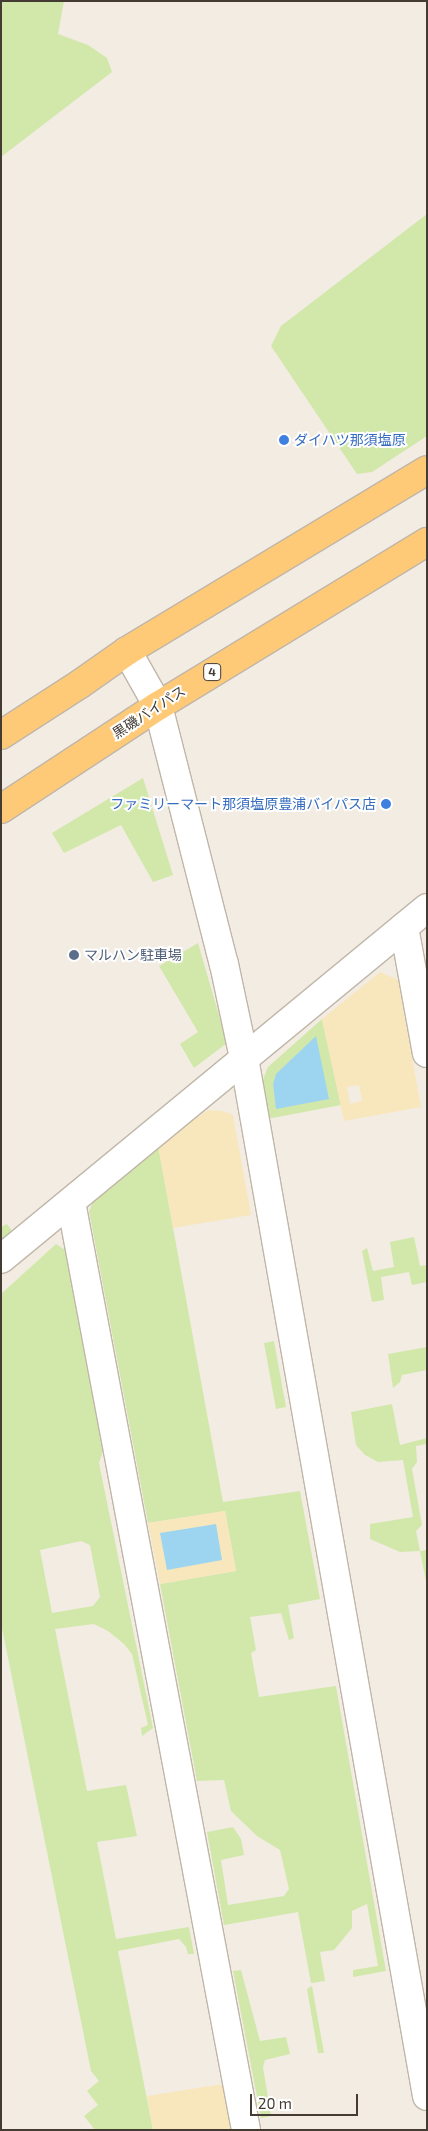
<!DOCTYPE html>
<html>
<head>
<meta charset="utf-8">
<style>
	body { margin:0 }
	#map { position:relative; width:428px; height:2131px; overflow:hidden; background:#f2ece3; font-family:"Exo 2","Noto Sans JP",sans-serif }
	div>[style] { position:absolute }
	.green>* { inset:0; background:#d1e8aa }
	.sand>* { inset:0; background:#f8e7bc }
	.water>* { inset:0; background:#9dd5f1 }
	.roads { filter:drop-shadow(1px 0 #c0b6a8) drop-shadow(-1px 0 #c0b6a8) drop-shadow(0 1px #c0b6a8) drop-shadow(0 -1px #c0b6a8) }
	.minor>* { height:28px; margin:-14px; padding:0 14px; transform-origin:14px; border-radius:14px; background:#fff }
	.trunk>* { height:28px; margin:-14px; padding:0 14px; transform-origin:14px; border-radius:14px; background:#ffca78 }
	.dots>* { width:14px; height:14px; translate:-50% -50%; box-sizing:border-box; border:2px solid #fff; border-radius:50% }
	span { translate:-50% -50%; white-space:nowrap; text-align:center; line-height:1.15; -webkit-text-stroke:4px #fff; paint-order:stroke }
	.shield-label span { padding:1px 4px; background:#fff; border:1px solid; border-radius:4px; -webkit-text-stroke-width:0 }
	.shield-label { font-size:12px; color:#443c33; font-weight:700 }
	.shop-label { font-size:14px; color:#366cbe }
	.left { translate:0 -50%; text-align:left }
	.right { translate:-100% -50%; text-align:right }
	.street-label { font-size:14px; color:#443c33 }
	.service-label { font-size:14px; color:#4e5e75 }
	.frame { position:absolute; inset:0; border:2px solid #443c33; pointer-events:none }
	.scale { position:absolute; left:250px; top:2094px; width:108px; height:22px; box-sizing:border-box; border:2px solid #443c33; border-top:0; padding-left:6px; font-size:15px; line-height:18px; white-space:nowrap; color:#443c33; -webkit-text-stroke:4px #fff; paint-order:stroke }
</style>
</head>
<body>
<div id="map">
	<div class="green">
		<i style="clip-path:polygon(1px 1px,64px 1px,58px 34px,88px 45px,107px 58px,112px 72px,1px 157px)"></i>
		<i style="clip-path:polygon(427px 214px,427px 436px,372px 472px,357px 474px,271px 346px,281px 326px)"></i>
		<i style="clip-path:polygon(143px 778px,173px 875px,153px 882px,121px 825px,64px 853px,52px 833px)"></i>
		<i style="clip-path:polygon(198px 943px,227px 1043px,194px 1068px,180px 1044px,198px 1032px,159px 966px)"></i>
		<i style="clip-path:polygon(322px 1019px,341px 1105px,267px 1119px,262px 1082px,268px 1067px)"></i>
		<i style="clip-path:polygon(158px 1145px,223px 1502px,300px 1491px,320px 1599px,288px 1605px,294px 1638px,289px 1640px,281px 1613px,250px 1617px,256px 1650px,251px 1653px,259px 1697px,336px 1686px,386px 1971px,353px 1977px,353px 1970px,378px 1966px,367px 1904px,352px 1911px,352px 1928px,334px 1950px,320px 1952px,325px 1981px,311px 1983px,298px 1912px,224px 1925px,207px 1832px,233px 1827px,241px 1839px,244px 1855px,221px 1860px,228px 1905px,284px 1896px,289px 1889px,280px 1850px,257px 1836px,231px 1811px,224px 1780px,197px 1781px,160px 1584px,236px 1571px,225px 1511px,148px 1523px,89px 1211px,94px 1200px)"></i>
		<i style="clip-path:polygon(7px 1224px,12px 1231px,1px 1240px,1px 1227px)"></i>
		<i style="clip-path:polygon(414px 1237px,420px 1266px,427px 1265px,427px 1282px,412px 1285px,409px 1272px,381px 1277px,384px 1300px,372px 1302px,362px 1251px,367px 1248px,373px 1271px,394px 1267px,390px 1242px)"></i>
		<i style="clip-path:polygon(evenodd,56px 1244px,65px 1250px,103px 1451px,99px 1463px,153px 1728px,142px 1736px,141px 1728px,148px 1725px,132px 1654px,124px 1644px,108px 1631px,94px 1624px,55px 1629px,87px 1791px,126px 1785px,137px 1836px,97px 1842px,116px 1939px,189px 1927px,194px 1954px,188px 1954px,186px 1947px,179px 1939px,118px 1951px,153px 2130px,95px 2130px,84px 2116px,98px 2105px,87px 2091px,99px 2081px,91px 2071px,1px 1623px,1px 1294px,56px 1244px,81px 1541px,90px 1545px,100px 1597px,93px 1606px,52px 1613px,40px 1550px,81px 1541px)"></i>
		<i style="clip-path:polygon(274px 1341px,286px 1407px,276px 1409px,264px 1343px)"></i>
		<i style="clip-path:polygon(427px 1347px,427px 1370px,402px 1375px,400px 1382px,393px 1388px,388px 1354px)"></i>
		<i style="clip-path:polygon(392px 1404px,400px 1445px,427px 1438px,427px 1444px,416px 1446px,417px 1462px,412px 1469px,422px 1525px,416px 1531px,420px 1551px,427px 1550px,427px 1586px,420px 1551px,400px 1552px,370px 1539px,370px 1524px,413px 1517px,403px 1460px,378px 1462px,365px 1455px,356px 1445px,351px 1412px)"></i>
		<i style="clip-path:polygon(241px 1970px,260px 2041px,286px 2037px,290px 2054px,265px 2060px,263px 2067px,271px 2116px,261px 2118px,233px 1971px)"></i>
		<i style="clip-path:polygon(312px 1986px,324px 2053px,318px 2053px,307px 1989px)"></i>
	</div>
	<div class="sand">
		<i style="clip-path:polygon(evenodd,380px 972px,398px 980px,421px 1107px,344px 1121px,322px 1019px,380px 972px,359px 1085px,362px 1101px,350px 1104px,347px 1087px,359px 1085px)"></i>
		<i style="clip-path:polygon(208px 1110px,222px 1111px,233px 1115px,251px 1215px,173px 1228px,158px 1145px)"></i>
		<i style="clip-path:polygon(225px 1511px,236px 1571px,160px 1584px,148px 1523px)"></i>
		<i style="clip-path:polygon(223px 2084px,231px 2130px,153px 2130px,147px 2096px)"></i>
	</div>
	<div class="water">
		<i style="clip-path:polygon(316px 1036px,329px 1099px,276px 1109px,273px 1084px,276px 1074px)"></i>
		<i style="clip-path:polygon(216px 1524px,222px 1560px,167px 1570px,160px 1533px)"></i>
	</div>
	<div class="roads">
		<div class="minor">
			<i style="left:127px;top:651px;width:63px;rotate:60.6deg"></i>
			<i style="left:158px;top:706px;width:266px;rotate:75.7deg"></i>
			<i style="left:224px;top:964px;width:96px;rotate:78deg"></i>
			<i style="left:244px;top:1058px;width:1054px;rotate:80deg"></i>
			<i style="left:404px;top:927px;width:128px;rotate:79.7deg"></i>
			<i style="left:71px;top:1202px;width:944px;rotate:79.32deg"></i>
			<i style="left:1px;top:1259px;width:552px;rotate:-39.49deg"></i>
		</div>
		<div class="trunk">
			<i style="left:1px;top:735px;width:94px;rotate:-32.8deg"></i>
			<i style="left:80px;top:684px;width:57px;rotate:-35.1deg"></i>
			<i style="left:127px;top:651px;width:350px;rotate:-31.1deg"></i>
			<i style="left:1px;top:809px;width:188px;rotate:-33.3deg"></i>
			<i style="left:158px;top:706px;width:315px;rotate:-31.4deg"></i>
		</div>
	</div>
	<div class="dots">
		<i style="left:284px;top:440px;background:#3f7fe0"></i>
		<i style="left:386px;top:804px;background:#3f7fe0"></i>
		<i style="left:74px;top:955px;background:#5c6f8a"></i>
	</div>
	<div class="shield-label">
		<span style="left:212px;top:672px">4</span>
	</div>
	<div class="shop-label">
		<span class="left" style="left:294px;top:440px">ダイハツ那須塩原</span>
		<span class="right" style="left:376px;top:804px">ファミリーマート那須塩原豊浦バイパス店</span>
	</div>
	<div class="street-label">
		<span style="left:149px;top:712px;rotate:-33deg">黒磯バイパス</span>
	</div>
	<div class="service-label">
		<span class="left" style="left:84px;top:955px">マルハン駐車場</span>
	</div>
	<div class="frame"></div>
	<div class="scale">20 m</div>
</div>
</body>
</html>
